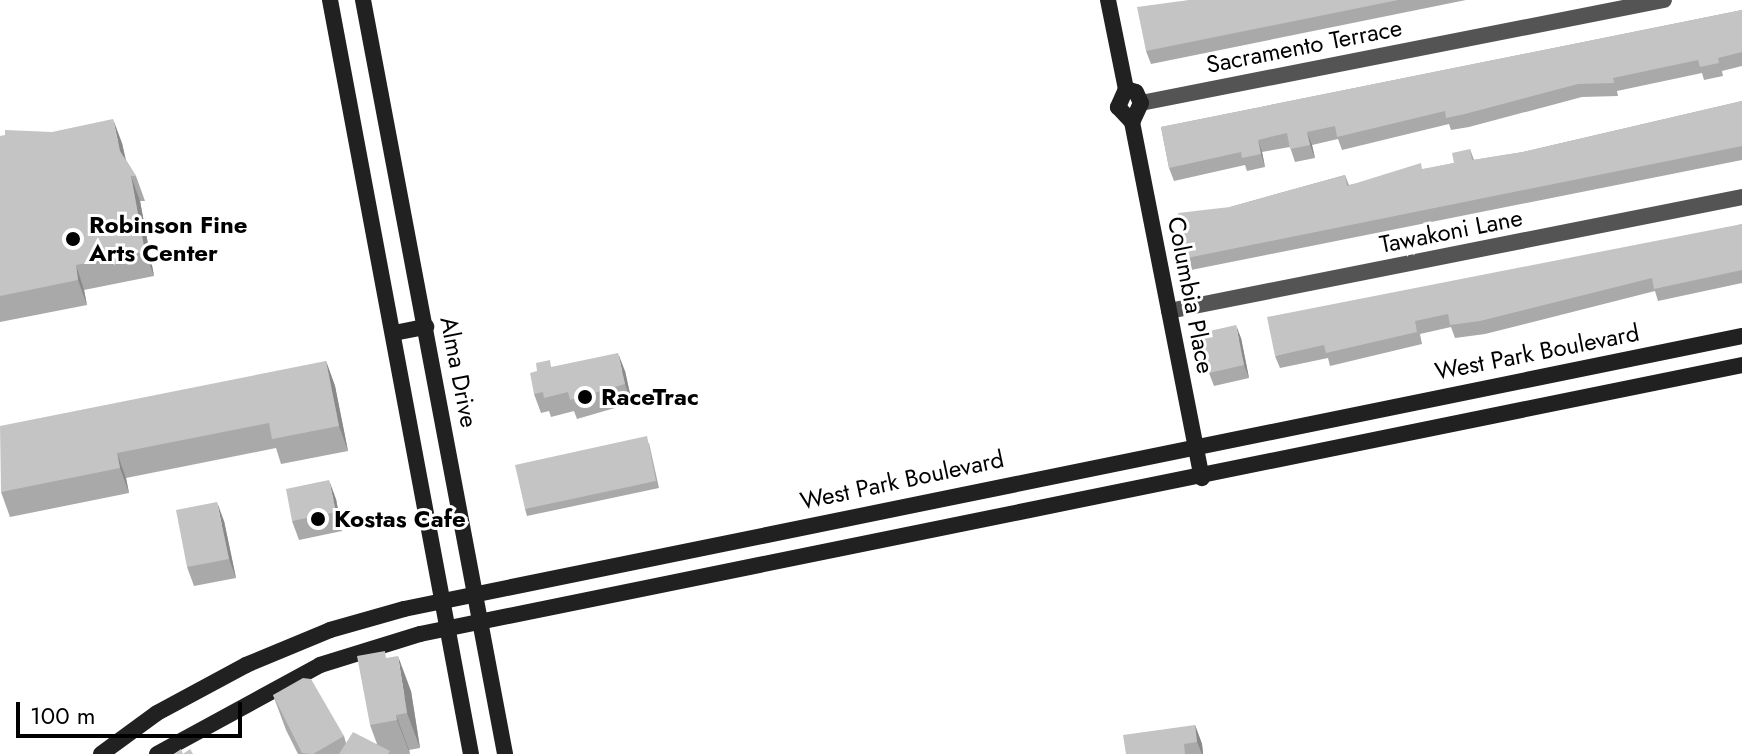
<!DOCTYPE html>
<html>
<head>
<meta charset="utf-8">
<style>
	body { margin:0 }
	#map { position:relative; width:1742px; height:754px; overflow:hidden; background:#fff; font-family:Jost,sans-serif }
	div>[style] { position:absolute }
	.street>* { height:16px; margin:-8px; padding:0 8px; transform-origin:8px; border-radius:8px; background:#545454 }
	.secondary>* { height:16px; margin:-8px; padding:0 8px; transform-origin:8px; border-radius:8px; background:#212121 }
	.wall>* { inset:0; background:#a9a9a9 }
	.shaded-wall>* { inset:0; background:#898989 }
	.building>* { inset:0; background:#c4c4c4 }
	.dots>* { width:22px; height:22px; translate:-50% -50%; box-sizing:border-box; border:4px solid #fff; border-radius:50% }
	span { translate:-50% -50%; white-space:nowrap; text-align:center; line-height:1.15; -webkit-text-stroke:6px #fff; paint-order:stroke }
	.street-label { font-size:24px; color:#000 }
	.poi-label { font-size:24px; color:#000; font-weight:700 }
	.left { translate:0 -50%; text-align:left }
	.scale { position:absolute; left:16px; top:702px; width:226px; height:36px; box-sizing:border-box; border:4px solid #000; border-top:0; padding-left:10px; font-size:24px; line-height:28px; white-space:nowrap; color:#000; -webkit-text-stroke:6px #fff; paint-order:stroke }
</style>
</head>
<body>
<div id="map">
	<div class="street">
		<i style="left:1141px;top:103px;width:533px;rotate:-11.14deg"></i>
		<i style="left:1169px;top:311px;width:584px;rotate:-11.25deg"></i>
	</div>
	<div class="secondary">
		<i style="left:330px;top:0;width:767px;rotate:79.41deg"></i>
		<i style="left:363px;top:0;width:767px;rotate:79.33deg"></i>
		<i style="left:1108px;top:0;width:91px;rotate:78.6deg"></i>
		<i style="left:1126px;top:89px;width:20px;rotate:114deg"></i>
		<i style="left:1118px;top:107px;width:21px;rotate:47deg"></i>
		<i style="left:1132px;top:122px;width:363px;rotate:78.9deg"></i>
		<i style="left:1126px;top:89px;width:10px;rotate:17deg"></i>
		<i style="left:1136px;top:92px;width:12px;rotate:66deg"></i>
		<i style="left:1141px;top:103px;width:21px;rotate:115deg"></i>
		<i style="left:394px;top:333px;width:33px;rotate:-11deg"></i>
		<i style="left:101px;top:754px;width:69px;rotate:-36.2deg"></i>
		<i style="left:157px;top:713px;width:101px;rotate:-28.3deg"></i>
		<i style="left:246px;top:665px;width:91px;rotate:-22.6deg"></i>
		<i style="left:330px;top:630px;width:77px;rotate:-15.8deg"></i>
		<i style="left:404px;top:609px;width:1366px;rotate:-11.53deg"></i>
		<i style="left:157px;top:754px;width:186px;rotate:-28.6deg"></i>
		<i style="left:320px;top:665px;width:105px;rotate:-17.2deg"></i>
		<i style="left:420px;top:634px;width:1349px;rotate:-11.5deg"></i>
	</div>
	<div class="wall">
		<i style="clip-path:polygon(1189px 0,1466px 0,1151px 64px,1146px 51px)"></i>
		<i style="clip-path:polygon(1742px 10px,1742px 66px,1722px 71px,1723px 76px,1704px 80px,1702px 73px,1617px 91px,1618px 96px,1582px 97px,1469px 127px,1451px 130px,1449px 124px,1342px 150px,1338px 139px,1312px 145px,1315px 158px,1295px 162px,1290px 147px,1262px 152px,1265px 167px,1247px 171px,1245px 165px,1174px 181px,1169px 168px,1161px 127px)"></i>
		<i style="clip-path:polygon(1742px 101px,1742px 160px,1191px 270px,1187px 258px,1230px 207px,1345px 175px,1349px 185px,1454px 163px,1470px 149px,1474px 160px,1523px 152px)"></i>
		<i style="clip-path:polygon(0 136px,122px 143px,126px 160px,136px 176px,145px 201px,140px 201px,154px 276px,84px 290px,87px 305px,0 322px)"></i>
		<i style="clip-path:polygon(1742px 224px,1742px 283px,1658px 301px,1655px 291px,1485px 334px,1455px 338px,1451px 327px,1420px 334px,1422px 344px,1330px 366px,1328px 358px,1280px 368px,1275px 356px)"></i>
		<i style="clip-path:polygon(1241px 338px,1249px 378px,1214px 386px,1209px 373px)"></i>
		<i style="clip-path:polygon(326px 361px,335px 386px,348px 451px,281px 464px,276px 448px,126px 478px,129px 493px,10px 517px,1px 492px)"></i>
		<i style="clip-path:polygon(552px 367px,625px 371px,632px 403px,577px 419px,574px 411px,551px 417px,549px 411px,541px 413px,534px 394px)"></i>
		<i style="clip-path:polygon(649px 443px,659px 488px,527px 516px,525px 509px)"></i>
		<i style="clip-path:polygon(336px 499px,342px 531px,299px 540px,292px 521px)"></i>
		<i style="clip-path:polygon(224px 521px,236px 578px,194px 586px,187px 567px)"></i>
		<i style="clip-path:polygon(411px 691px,420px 748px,409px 750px,410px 754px,298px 754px,286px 730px,273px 695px,344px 736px,346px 743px,377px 744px,370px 725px)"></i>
		<i style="clip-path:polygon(1195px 725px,1202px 744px,1203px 754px,1126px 754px)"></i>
	</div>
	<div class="shaded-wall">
		<i style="clip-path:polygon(113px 119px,122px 143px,129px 176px,120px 151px)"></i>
		<i style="clip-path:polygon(1307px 132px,1312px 145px,1315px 158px,1310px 145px)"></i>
		<i style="clip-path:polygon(1258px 140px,1262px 152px,1265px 167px,1261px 154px)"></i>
		<i style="clip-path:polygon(131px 176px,140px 201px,154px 276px,145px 252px)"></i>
		<i style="clip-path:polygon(76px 265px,84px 290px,87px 305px,78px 280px)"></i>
		<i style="clip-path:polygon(1236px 325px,1241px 338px,1249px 378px,1244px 365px)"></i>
		<i style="clip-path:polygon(618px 353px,625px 371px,632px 403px,625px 384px)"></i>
		<i style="clip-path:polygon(326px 361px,335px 386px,348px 451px,339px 426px)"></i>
		<i style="clip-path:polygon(117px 453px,126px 478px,129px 493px,120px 468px)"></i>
		<i style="clip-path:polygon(329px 480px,336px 499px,342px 531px,336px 512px)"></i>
		<i style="clip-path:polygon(217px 502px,224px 521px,236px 578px,229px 559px)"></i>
		<i style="clip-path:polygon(398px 656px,411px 691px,420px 748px,407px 713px)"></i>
		<i style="clip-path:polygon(396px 715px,409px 750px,410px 754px,397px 720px)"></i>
		<i style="clip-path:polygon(1195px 725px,1202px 744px,1203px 754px,1202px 754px,1197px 742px)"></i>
	</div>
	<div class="building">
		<i style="clip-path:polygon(1189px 0,1398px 0,1146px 51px,1137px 7px)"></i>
		<i style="clip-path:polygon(1742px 10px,1742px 52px,1718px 58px,1719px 63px,1700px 67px,1698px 60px,1613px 78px,1614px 83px,1578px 84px,1465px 114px,1446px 118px,1445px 111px,1337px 137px,1335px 126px,1307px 132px,1310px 145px,1290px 149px,1287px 133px,1258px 140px,1261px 154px,1242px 158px,1241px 152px,1169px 168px,1161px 127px)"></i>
		<i style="clip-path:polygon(1742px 101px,1742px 146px,1187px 258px,1178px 213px,1230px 207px,1345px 175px,1347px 186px,1421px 163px,1422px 169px,1454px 163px,1452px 153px,1470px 149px,1472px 160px,1523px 152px)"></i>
		<i style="clip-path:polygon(113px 119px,120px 151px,136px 176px,131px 176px,145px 252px,76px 265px,78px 280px,0 296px,0 136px,5px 135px,5px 130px,52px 132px)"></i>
		<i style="clip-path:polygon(1742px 224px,1742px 270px,1654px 289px,1652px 278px,1480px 321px,1450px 325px,1448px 314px,1415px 321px,1417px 332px,1326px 353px,1324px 345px,1275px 356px,1267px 317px)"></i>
		<i style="clip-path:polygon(1236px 325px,1244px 365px,1209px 373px,1201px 333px)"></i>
		<i style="clip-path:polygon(618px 353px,625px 384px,570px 400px,568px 392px,544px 398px,543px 392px,534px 394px,530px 373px,537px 371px,536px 363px,550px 360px,551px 367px)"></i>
		<i style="clip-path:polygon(326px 361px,339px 426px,272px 439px,269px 423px,117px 453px,120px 468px,1px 492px,0 426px)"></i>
		<i style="clip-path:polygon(647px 436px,656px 481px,525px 509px,515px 465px)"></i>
		<i style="clip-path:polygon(329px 480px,336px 512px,292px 521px,286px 489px)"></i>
		<i style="clip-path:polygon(217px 502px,229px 559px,187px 567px,176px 510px)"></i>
		<i style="clip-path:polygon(385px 651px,386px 658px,398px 656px,407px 713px,396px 715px,397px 720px,370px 725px,357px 656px)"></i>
		<i style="clip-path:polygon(303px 678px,311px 679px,344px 736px,313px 754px,302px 753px,273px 695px)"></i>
		<i style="clip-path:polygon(1195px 725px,1197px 742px,1184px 744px,1185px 754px,1126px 754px,1123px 735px)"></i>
		<i style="clip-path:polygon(353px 732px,390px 751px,388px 754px,339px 754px)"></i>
		<i style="clip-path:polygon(181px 749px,183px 754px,190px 749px,193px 754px,174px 754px)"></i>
	</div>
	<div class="dots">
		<i style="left:73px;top:239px;background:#000"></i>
		<i style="left:585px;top:397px;background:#000"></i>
		<i style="left:318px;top:519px;background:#000"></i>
	</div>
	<div class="street-label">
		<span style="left:1304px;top:46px;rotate:-11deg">Sacramento Terrace</span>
		<span style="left:1451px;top:231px;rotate:-11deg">Tawakoni Lane</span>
		<span style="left:1191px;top:295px;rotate:79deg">Columbia Place</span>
		<span style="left:1537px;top:352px;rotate:-11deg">West Park Boulevard</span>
		<span style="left:459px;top:372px;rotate:79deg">Alma Drive</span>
		<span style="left:902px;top:480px;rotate:-12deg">West Park Boulevard</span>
	</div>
	<div class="poi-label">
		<span class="left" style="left:89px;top:239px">Robinson Fine<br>Arts Center</span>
		<span class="left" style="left:601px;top:397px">RaceTrac</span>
		<span class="left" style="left:334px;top:519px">Kostas Cafe</span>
	</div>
	<div class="scale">100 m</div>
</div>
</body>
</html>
